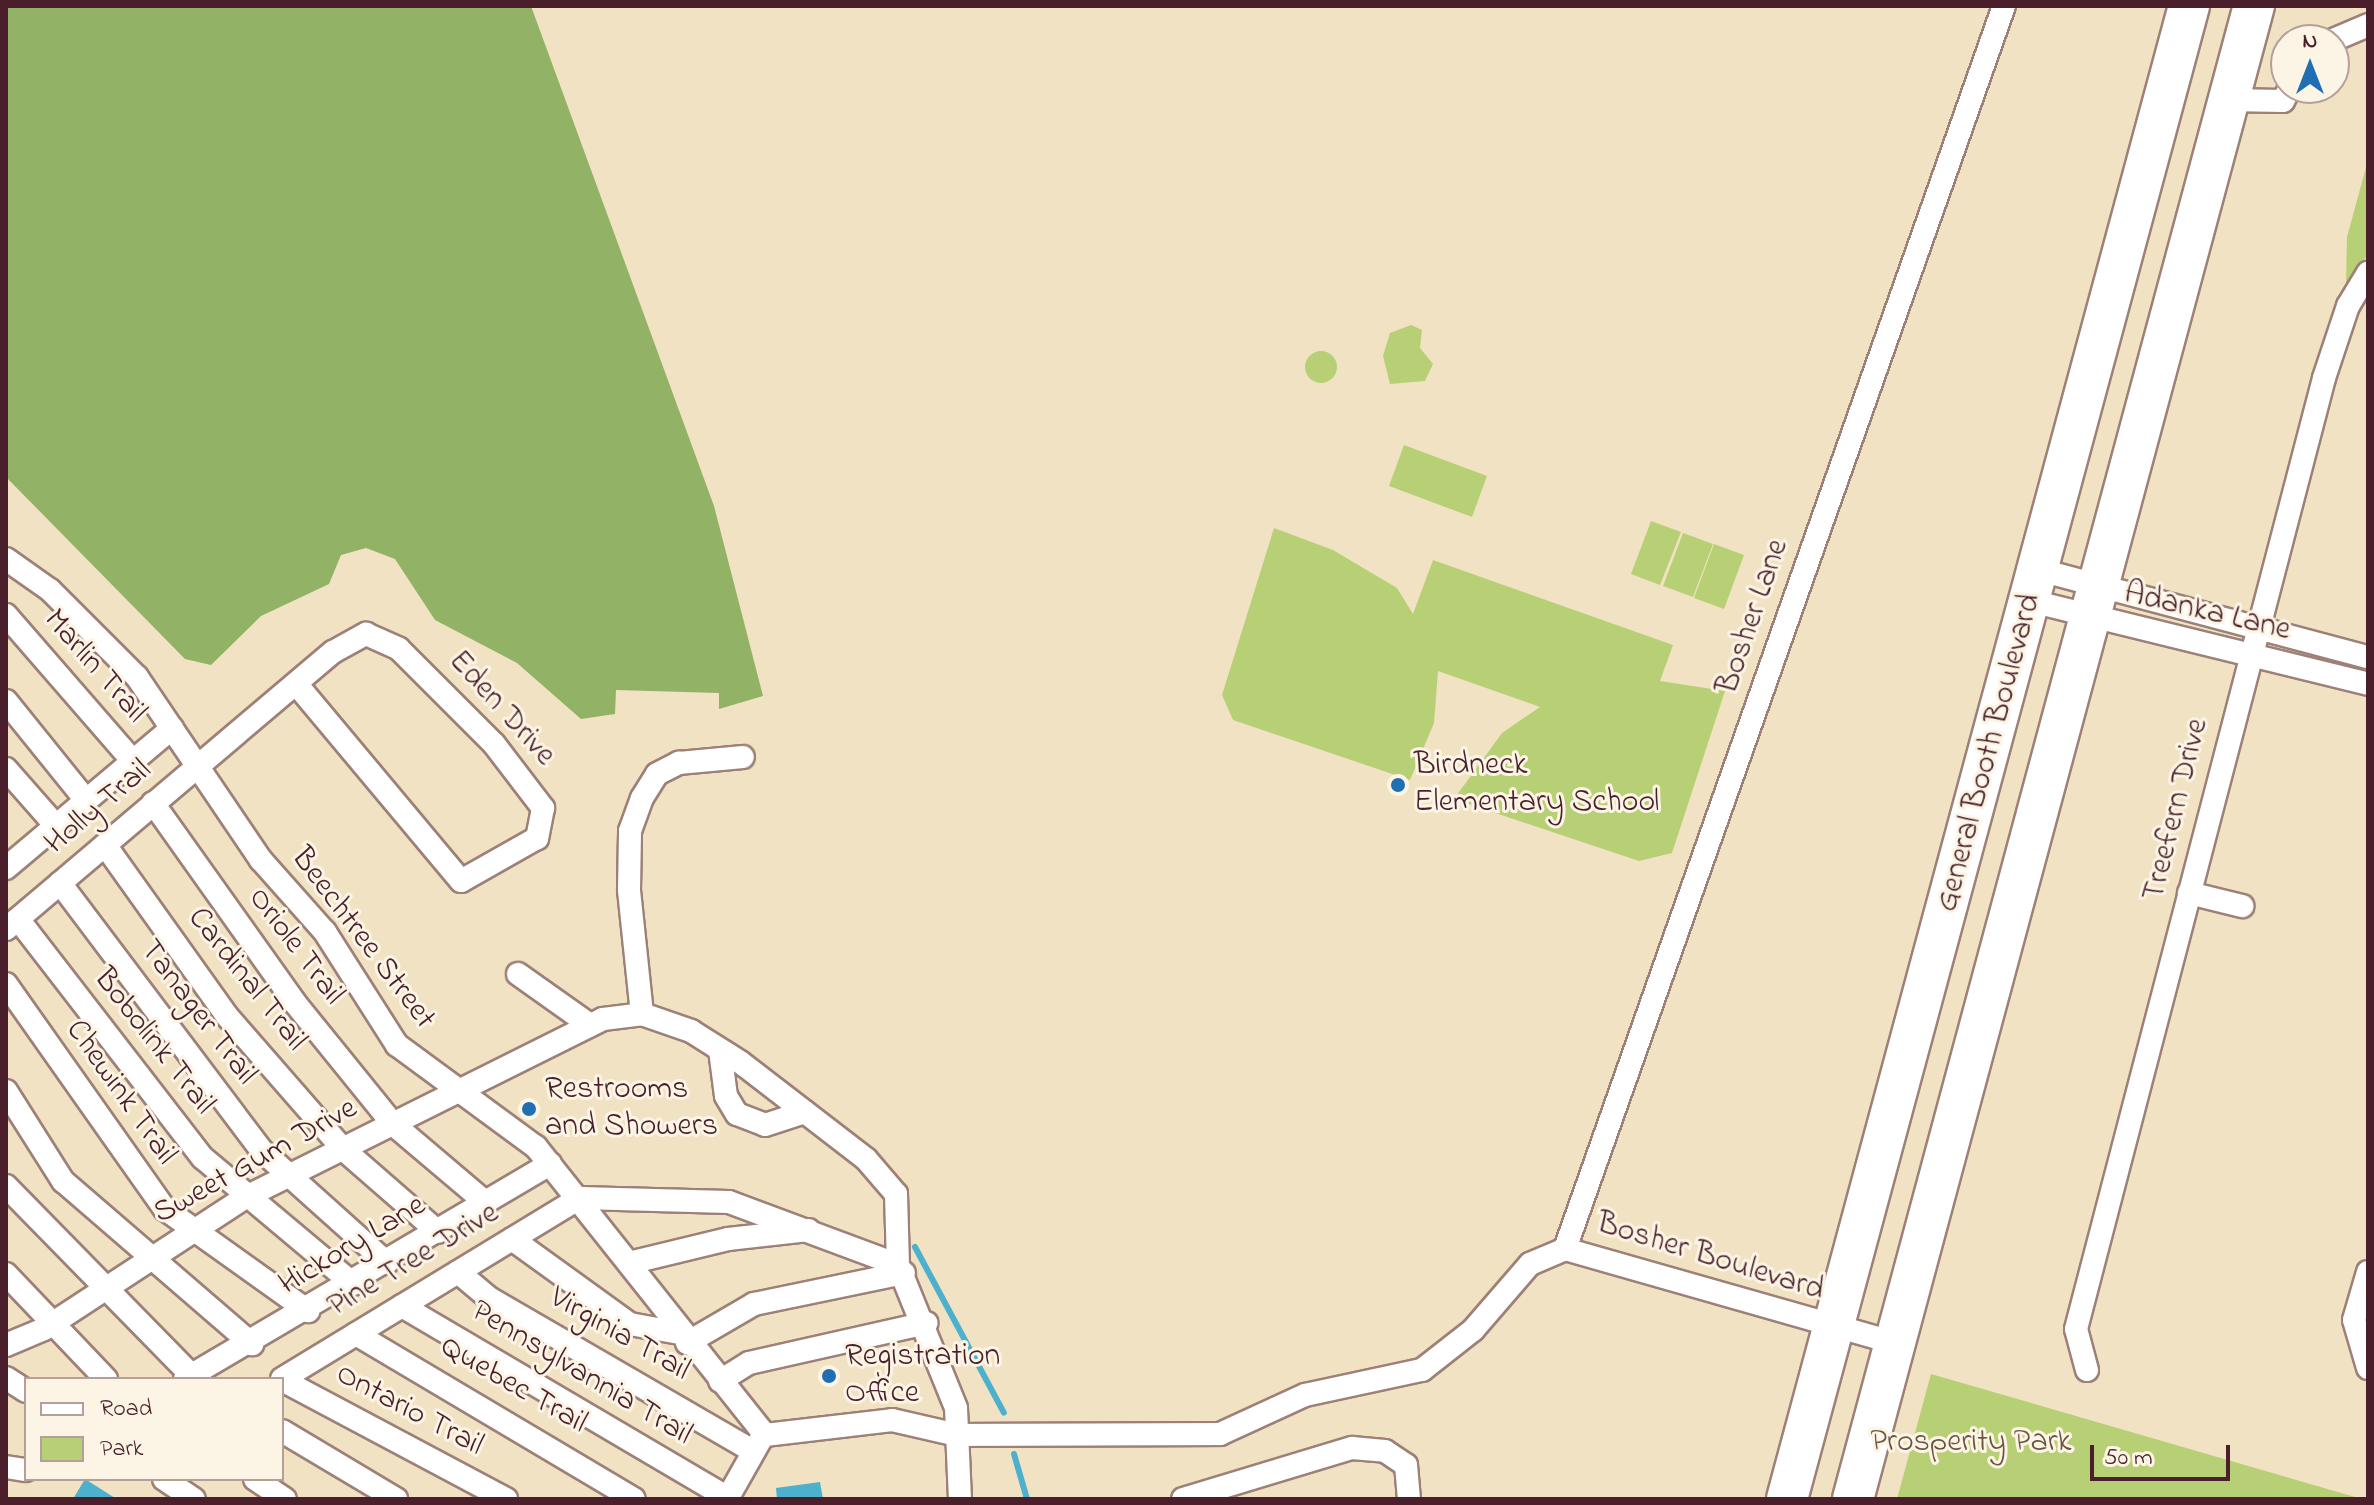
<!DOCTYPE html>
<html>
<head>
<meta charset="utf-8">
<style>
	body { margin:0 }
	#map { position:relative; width:2374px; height:1505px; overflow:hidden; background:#f0e2c3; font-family:"Indie Flower",sans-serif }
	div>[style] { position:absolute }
	.green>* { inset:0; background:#b8d075 }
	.round { border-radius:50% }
	.forest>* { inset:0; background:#92b266 }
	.water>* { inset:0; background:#4db0cc }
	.stream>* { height:6px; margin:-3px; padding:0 3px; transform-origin:3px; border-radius:3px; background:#4db0cc }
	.roads { filter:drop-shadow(2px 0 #9d8077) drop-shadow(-2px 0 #9d8077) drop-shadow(0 2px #9d8077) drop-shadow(0 -2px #9d8077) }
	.street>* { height:22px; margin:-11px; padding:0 11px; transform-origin:11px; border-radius:11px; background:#fff }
	.highway>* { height:40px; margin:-20px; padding:0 20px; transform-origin:20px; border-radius:20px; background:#fff }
	.dots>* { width:22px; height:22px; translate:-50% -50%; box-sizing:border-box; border:4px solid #fcf5e5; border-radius:50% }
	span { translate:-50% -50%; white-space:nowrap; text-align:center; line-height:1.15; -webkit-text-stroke:6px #fcf5e5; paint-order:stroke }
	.street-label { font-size:32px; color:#4a1f2b }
	.poi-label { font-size:32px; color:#4a1f2b }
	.left { translate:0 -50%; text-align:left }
	.park-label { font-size:32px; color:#6b5441 }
	.frame { position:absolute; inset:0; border:8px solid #4a1f2b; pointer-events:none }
	.legend { position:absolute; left:24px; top:1377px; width:260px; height:104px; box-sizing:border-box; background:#fcf5e5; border:2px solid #b59f9b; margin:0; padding:10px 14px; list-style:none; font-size:24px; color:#4a1f2b }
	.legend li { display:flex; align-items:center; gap:16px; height:40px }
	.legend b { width:40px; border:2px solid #b59f9b }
	.north { position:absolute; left:2270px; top:24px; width:80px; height:80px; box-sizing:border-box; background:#fcf5e5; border:2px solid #b59f9b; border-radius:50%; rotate:0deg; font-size:22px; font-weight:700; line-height:32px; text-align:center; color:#4a1f2b }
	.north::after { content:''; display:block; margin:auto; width:28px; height:36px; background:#1f6fb2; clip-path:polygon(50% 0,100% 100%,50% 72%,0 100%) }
	.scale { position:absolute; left:2090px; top:1445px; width:140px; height:36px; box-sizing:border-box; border:4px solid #4a1f2b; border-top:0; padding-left:10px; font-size:24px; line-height:28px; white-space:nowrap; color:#4a1f2b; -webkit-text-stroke:6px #fcf5e5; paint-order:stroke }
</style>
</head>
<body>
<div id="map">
	<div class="green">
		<i style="clip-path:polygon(2368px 160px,2368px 254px,2346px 286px,2347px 237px)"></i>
		<i style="clip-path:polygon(1411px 325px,1422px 330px,1420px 348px,1433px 364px,1425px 381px,1390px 384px,1383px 356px,1390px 333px)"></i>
		<i class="round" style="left:1305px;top:351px;width:32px;height:32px"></i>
		<i style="clip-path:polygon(1404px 445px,1487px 476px,1472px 517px,1389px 486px)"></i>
		<i style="clip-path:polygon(1651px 521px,1681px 532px,1660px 585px,1631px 574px)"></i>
		<i style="clip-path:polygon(1274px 528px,1333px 550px,1397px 588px,1413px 614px,1433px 560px,1673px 645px,1660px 681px,1725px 691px,1672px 853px,1639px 861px,1454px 799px,1502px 733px,1540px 707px,1438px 671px,1434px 723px,1410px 780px,1233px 720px,1222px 695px)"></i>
		<i style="clip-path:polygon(1683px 533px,1713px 544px,1693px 597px,1663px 586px)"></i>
		<i style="clip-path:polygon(1714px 544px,1744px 555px,1724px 609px,1694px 598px)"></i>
		<i style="clip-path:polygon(1931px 1374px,2362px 1499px,1897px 1499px)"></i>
	</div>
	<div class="forest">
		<i style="clip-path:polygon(6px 6px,531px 6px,714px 506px,763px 696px,719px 709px,719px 693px,616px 690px,615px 714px,581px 719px,517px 663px,435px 620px,395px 559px,366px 548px,341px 555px,329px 584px,261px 616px,211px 665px,185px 659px,6px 477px)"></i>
	</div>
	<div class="water">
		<i style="clip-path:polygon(85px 1479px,115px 1498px,114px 1499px,73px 1499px)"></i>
		<i style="clip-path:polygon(820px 1482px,823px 1499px,777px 1499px,776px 1488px)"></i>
	</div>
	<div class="stream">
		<i style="left:915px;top:1247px;width:188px;rotate:61.8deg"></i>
		<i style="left:1014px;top:1454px;width:47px;rotate:73.9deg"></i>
	</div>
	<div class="roads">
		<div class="street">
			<i style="left:2333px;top:40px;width:38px;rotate:-23deg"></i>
			<i style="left:2228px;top:100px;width:55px;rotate:1deg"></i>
			<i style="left:2283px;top:101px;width:15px;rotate:-62deg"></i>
			<i style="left:6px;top:559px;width:54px;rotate:35.2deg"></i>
			<i style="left:50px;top:590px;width:123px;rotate:45deg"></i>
			<i style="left:137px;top:677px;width:221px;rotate:55.9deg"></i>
			<i style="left:261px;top:860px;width:96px;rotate:48.4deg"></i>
			<i style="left:325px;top:932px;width:134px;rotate:57.5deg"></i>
			<i style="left:397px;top:1045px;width:172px;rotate:36.3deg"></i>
			<i style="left:536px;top:1147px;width:368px;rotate:51.5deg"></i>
			<i style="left:2040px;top:570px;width:339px;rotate:14.9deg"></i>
			<i style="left:2031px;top:601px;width:347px;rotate:13.8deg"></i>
			<i style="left:6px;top:615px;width:194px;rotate:49deg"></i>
			<i style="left:6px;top:701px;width:127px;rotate:51.1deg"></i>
			<i style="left:6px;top:769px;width:76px;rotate:48.7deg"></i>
			<i style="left:153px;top:803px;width:245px;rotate:54.6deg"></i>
			<i style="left:295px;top:1003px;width:156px;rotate:51deg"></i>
			<i style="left:393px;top:1124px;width:122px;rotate:40.3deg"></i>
			<i style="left:105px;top:845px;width:210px;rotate:54.5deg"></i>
			<i style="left:227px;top:1016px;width:176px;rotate:48.9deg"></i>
			<i style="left:343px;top:1149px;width:126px;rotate:41.1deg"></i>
			<i style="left:6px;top:868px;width:217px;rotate:-40.1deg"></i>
			<i style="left:60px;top:883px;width:334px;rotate:53deg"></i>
			<i style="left:261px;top:1150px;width:169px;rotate:41.9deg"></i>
			<i style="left:2189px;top:893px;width:55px;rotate:13.8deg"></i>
			<i style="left:18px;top:919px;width:302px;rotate:52.3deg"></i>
			<i style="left:203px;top:1158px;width:196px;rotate:40deg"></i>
			<i style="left:6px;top:929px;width:429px;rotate:-40.3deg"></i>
			<i style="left:333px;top:652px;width:38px;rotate:-29deg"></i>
			<i style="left:366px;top:634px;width:36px;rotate:24deg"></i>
			<i style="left:399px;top:649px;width:134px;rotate:45deg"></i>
			<i style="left:494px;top:744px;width:81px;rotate:52.6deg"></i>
			<i style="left:543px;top:808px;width:31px;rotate:101deg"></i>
			<i style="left:537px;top:838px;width:87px;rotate:150.5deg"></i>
			<i style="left:461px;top:881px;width:256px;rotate:-129.9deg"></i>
			<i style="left:518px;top:974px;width:88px;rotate:35.3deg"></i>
			<i style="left:6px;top:984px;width:276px;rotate:54.8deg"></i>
			<i style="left:165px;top:1209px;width:176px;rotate:35.5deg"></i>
			<i style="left:642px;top:1014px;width:125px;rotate:-96deg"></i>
			<i style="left:629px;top:890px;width:59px;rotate:-89deg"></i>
			<i style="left:630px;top:831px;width:35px;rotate:-70deg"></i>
			<i style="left:642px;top:798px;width:28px;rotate:-58deg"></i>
			<i style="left:657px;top:774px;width:25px;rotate:-27deg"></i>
			<i style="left:679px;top:763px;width:64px;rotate:-5.4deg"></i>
			<i style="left:720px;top:1050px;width:46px;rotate:82.6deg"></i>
			<i style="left:726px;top:1096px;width:21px;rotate:59deg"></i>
			<i style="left:737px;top:1114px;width:30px;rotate:21deg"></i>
			<i style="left:765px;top:1125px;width:42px;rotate:-18deg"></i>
			<i style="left:6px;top:1091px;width:107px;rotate:57.7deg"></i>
			<i style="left:63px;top:1181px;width:250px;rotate:40.8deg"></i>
			<i style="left:6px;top:1186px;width:266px;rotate:45.6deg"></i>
			<i style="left:512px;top:1239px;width:145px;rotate:35.8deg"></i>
			<i style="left:630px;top:1324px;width:50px;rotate:10.4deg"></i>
			<i style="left:1565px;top:1249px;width:1318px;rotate:-70.55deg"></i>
			<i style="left:629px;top:1263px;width:102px;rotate:-13.6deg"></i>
			<i style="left:728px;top:1239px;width:81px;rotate:-6.3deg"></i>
			<i style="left:458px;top:1272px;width:40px;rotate:40deg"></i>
			<i style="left:489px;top:1298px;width:302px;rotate:30.1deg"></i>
			<i style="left:2368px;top:1272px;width:50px;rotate:106.3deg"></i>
			<i style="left:2354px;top:1320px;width:50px;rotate:73.7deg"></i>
			<i style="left:6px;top:1274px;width:145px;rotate:46.4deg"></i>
			<i style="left:402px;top:1306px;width:378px;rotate:30.5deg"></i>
			<i style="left:356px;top:1334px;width:323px;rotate:30.7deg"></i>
			<i style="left:687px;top:1343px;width:78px;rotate:-30.2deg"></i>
			<i style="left:754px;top:1304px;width:153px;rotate:-11.7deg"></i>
			<i style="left:6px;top:1345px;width:41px;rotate:-22.8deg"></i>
			<i style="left:44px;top:1329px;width:239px;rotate:-33.2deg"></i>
			<i style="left:244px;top:1198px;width:401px;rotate:-26.5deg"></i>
			<i style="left:603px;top:1019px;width:39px;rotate:-7deg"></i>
			<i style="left:642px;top:1014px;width:52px;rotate:19.1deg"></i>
			<i style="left:691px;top:1031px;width:58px;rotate:32.3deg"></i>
			<i style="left:740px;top:1062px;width:159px;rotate:37.6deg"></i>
			<i style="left:866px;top:1159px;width:46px;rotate:49.4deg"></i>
			<i style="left:896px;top:1194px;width:71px;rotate:88.4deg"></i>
			<i style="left:2087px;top:1370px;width:42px;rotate:-105deg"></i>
			<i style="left:2076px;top:1329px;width:983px;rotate:-75.38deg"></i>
			<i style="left:2324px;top:378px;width:76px;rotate:-71.6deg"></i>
			<i style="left:2348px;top:306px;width:39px;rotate:-59deg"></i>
			<i style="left:6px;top:1378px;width:24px;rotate:33deg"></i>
			<i style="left:185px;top:1379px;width:424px;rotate:-30.5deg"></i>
			<i style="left:282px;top:1379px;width:349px;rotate:-31.3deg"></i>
			<i style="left:580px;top:1198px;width:149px;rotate:1.5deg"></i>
			<i style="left:729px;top:1202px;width:180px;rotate:20.4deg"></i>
			<i style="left:898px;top:1265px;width:154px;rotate:67.9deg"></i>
			<i style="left:956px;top:1408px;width:91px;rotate:87.5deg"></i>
			<i style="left:282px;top:1380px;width:254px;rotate:28deg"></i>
			<i style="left:720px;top:1381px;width:34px;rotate:-32deg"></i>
			<i style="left:749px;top:1363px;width:182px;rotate:-12.7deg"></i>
			<i style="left:282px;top:1431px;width:133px;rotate:30.8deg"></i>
			<i style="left:765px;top:1435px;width:128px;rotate:-6.7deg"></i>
			<i style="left:892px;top:1420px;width:67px;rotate:13deg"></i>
			<i style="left:957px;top:1435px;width:263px;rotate:-0.2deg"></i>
			<i style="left:1220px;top:1434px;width:94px;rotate:-24.6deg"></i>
			<i style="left:1305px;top:1395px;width:120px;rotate:-12.1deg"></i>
			<i style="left:1422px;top:1370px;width:65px;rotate:-38.1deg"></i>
			<i style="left:1473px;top:1330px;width:87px;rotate:-49.2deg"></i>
			<i style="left:1530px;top:1264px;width:38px;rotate:-23deg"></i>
			<i style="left:1565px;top:1249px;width:342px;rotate:15.9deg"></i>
			<i style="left:6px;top:1467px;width:20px;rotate:9deg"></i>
			<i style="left:164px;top:1479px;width:36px;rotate:34deg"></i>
			<i style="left:255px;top:1479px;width:36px;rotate:34deg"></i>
			<i style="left:727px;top:1499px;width:69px;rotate:-60.5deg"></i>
			<i style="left:1183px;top:1499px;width:177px;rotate:-16.8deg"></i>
			<i style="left:1352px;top:1448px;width:33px;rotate:5deg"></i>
			<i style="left:1385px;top:1451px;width:25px;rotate:34deg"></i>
			<i style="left:1406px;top:1465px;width:34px;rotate:85deg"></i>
		</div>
		<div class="highway">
			<i style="left:1787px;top:1499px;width:1546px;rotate:-74.93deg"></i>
			<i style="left:1853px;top:1499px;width:1546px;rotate:-74.97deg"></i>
		</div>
	</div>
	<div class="dots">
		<i style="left:1398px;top:785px;background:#1f6fb2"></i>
		<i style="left:529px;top:1109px;background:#1f6fb2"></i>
		<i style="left:829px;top:1376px;background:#1f6fb2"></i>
	</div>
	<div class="street-label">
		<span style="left:2207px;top:613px;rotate:13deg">Adanka Lane</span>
		<span style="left:1754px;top:617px;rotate:-71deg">Bosher Lane</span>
		<span style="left:94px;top:667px;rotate:49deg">Marlin Trail</span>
		<span style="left:501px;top:709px;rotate:48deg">Eden Drive</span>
		<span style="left:1990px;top:753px;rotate:-75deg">General Booth Boulevard</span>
		<span style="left:99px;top:808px;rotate:-40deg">Holly Trail</span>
		<span style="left:2177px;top:810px;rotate:-76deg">Treefern Drive</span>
		<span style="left:362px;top:939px;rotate:53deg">Beechtree Street</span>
		<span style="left:295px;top:947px;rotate:53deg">Oriole Trail</span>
		<span style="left:246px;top:980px;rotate:52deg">Cardinal Trail</span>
		<span style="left:197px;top:1013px;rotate:53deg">Tanager Trail</span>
		<span style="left:153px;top:1042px;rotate:52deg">Bobolink Trail</span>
		<span style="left:120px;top:1093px;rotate:55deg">Chewink Trail</span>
		<span style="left:256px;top:1162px;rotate:-29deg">Sweet Gum Drive</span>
		<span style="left:353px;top:1246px;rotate:-31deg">Hickory Lane</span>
		<span style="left:1710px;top:1258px;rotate:17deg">Bosher Boulevard</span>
		<span style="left:414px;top:1261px;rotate:-31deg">Pine Tree Drive</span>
		<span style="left:619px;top:1335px;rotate:30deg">Virginia Trail</span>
		<span style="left:581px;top:1374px;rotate:31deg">Pennsylvannia Trail</span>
		<span style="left:513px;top:1386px;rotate:30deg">Quebec Trail</span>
		<span style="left:409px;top:1411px;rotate:28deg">Ontario Trail</span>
	</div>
	<div class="poi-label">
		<span class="left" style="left:1414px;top:785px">Birdneck<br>Elementary School</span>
		<span class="left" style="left:545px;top:1109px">Restrooms<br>and Showers</span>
		<span class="left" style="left:845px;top:1376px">Registration<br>Office</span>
	</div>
	<div class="park-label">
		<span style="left:1971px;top:1443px">Prosperity Park</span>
	</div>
	<div class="frame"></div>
	<ul class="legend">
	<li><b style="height:10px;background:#fff"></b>Road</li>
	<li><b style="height:22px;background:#b8d075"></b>Park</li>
	</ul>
	<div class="north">N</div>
	<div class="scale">50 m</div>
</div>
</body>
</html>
